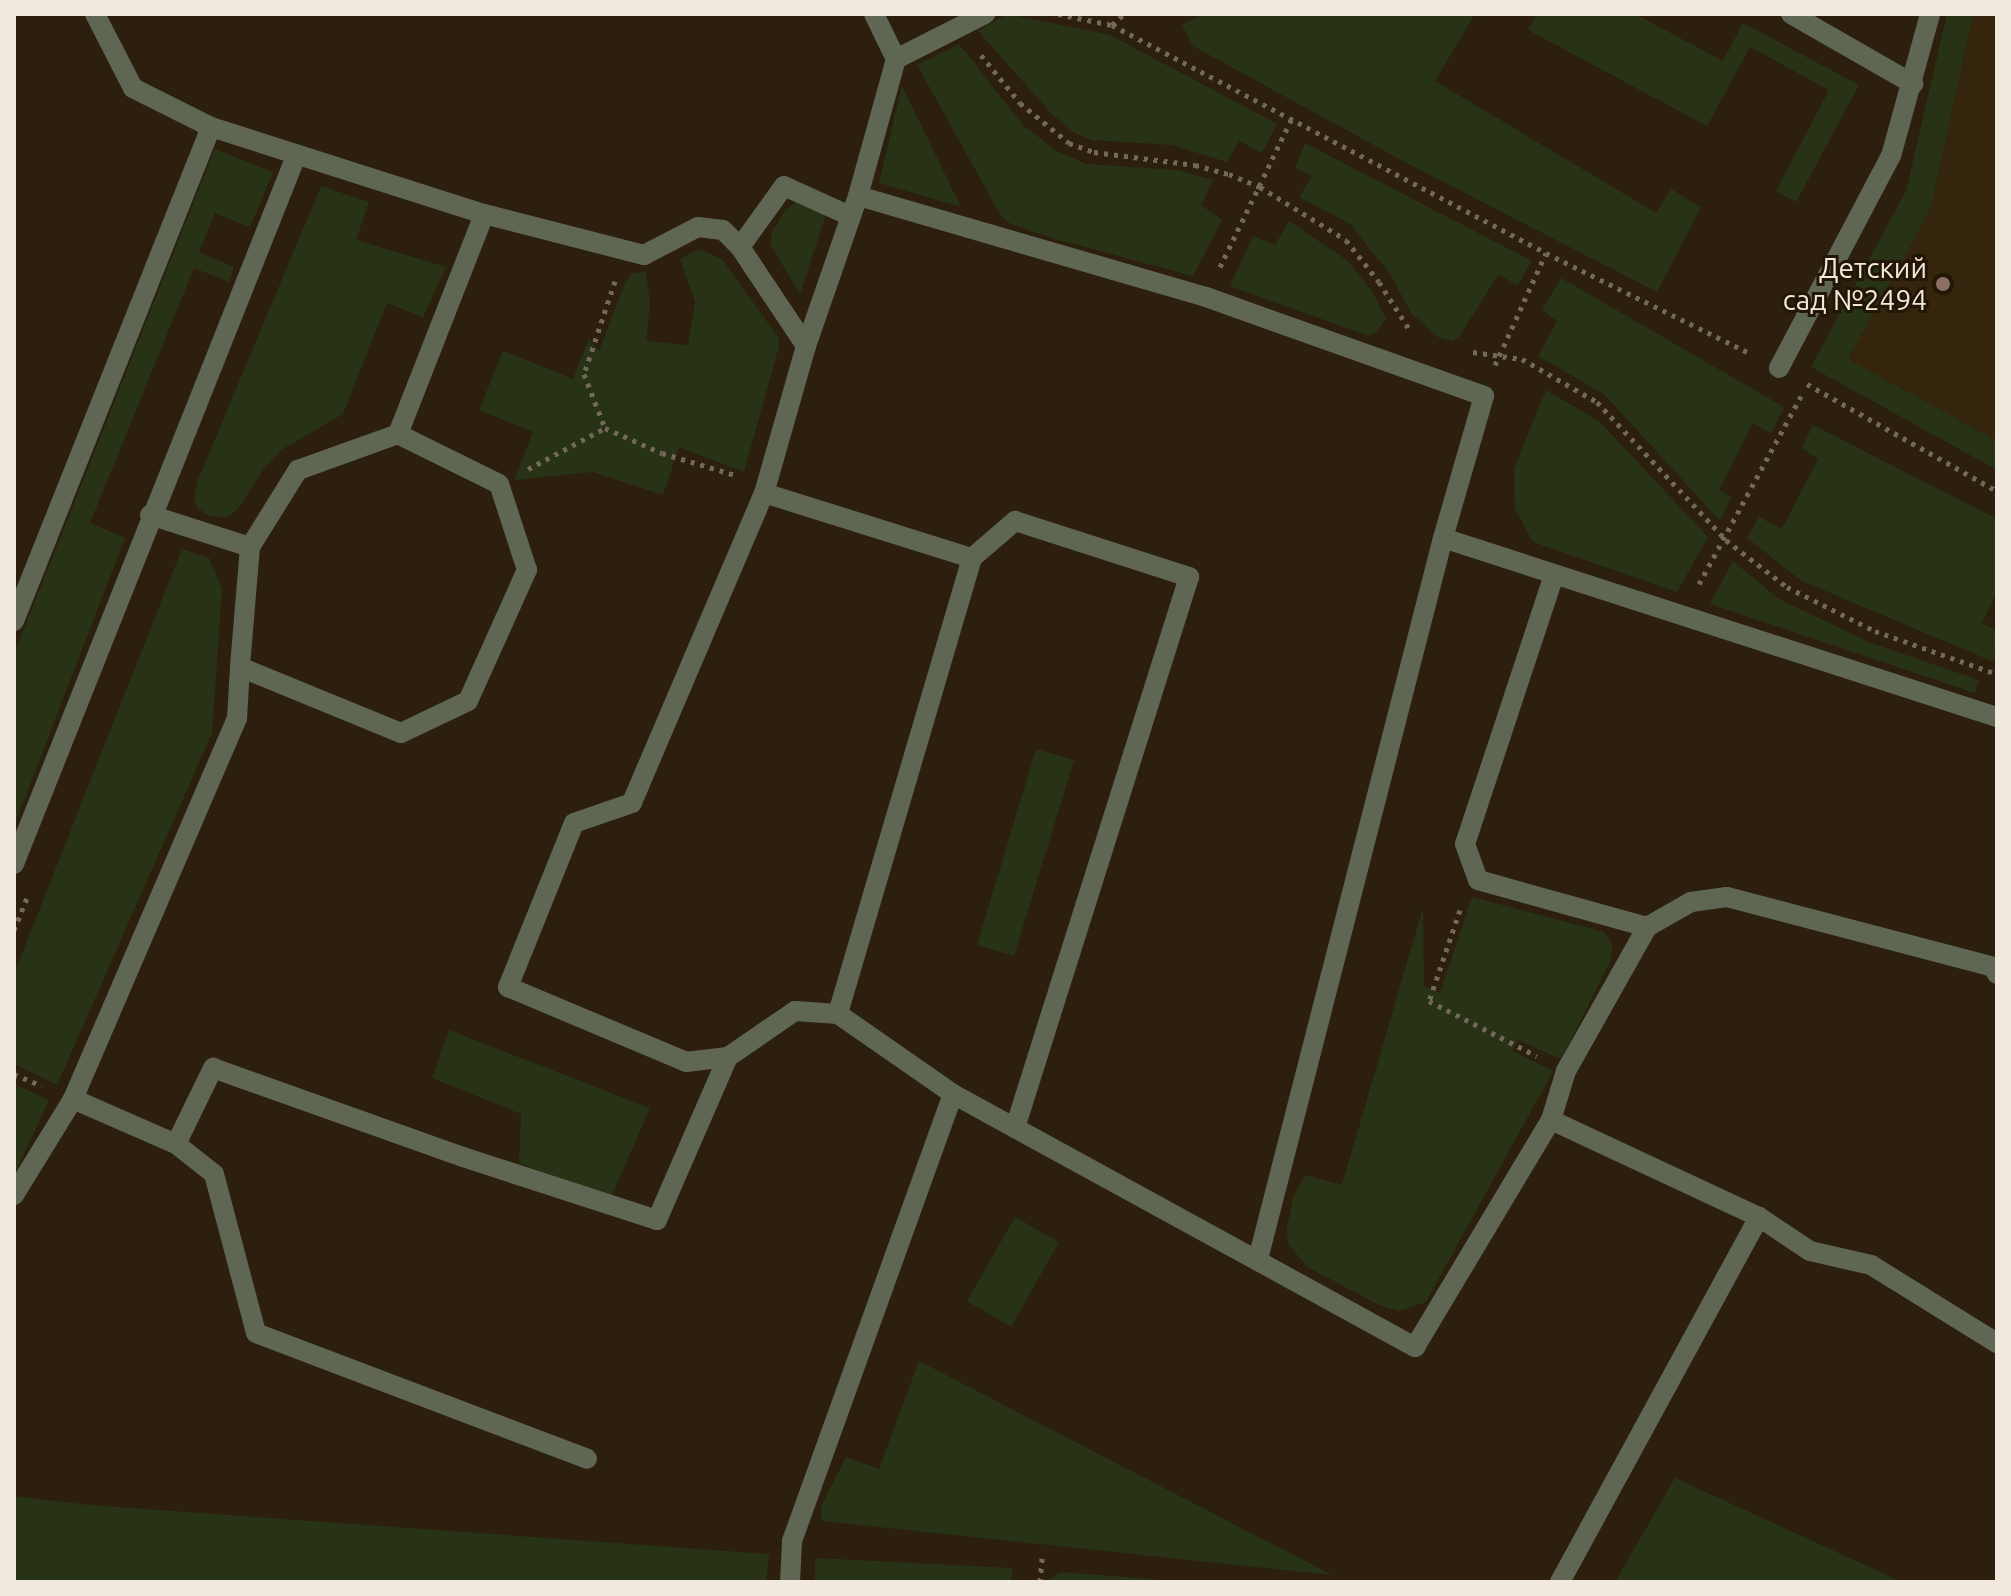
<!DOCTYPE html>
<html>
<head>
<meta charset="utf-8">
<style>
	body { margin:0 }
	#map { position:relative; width:2011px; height:1596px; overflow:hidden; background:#2c1f0e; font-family:Ubuntu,sans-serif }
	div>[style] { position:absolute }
	.built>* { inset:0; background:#36250d }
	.green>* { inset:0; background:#283316 }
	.path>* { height:5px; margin-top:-2.5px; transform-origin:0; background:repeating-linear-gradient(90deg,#746859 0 4px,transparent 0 10px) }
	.minor>* { height:20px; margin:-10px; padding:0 10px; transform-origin:10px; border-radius:10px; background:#606654 }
	.dots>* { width:22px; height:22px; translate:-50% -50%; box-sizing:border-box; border:4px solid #231605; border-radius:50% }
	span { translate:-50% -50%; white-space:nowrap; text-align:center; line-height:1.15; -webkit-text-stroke:6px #231605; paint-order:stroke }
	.poi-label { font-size:28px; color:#f2e9de }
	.right { translate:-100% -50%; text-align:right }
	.frame { position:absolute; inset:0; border:16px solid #f2e9de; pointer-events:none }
</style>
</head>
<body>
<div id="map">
	<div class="built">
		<i style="clip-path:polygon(1973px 14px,1997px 14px,1997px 441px,1848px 359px,1931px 208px)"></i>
	</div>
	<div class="green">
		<i style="clip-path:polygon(1007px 14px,1110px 35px,1277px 124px,1262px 153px,1239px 141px,1227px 162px,1172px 145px,1092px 140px,1073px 132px,1051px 113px,978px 31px)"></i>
		<i style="clip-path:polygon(1204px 14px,1475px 14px,1435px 81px,1656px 213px,1671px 189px,1701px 207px,1657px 292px,1405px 162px,1193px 46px,1182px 25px)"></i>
		<i style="clip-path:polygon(1537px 14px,1635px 14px,1723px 61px,1743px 23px,1859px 85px,1796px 202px,1776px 191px,1829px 90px,1750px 47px,1707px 126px,1528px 30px)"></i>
		<i style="clip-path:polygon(1947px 14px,1973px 14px,1931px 208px,1848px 359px,1997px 441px,1997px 470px,1811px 367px,1906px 191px)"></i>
		<i style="clip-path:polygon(959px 44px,1024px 126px,1057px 151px,1086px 164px,1177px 170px,1213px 180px,1201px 205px,1222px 220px,1193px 276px,1052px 238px,1009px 223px,1001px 216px,917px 65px)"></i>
		<i style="clip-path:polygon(902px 86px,961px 207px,879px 183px)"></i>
		<i style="clip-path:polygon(1305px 143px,1532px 261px,1518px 285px,1498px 275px,1459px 337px,1452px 341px,1438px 337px,1411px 313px,1390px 274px,1350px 224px,1299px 197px,1312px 176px,1295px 168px)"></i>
		<i style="clip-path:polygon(215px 149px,273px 172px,250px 227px,215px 213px,199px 252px,234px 267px,229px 282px,194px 268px,90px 523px,125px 538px,14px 826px,14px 654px)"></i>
		<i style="clip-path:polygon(321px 186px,369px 202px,356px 240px,446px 267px,423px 317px,387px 303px,343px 414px,281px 450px,265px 467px,238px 509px,227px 518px,208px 515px,197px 508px,194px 498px,198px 480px)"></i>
		<i style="clip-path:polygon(796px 202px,826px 214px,800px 294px,770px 244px,772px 232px,785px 210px)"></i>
		<i style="clip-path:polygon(1289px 221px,1348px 261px,1372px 291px,1386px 319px,1376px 332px,1369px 336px,1230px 286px,1253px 236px,1275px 245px)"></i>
		<i style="clip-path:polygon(699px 249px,722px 259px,778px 337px,779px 346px,744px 472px,679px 447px,663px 495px,593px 472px,514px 480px,533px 432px,479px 410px,503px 351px,573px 379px,589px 339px,599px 351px,625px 283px,632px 273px,646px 272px,650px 303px,646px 341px,688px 345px,695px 302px,680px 259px)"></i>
		<i style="clip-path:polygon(1561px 278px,1784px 407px,1771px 433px,1753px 423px,1719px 490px,1731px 497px,1720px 521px,1605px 395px,1538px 356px,1557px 321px,1542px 310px)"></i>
		<i style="clip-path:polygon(1546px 390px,1599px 421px,1708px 537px,1677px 592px,1533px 542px,1515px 509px,1514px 469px)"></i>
		<i style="clip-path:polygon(1813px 425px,1997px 519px,1997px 591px,1982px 624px,1997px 630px,1994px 662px,1802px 581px,1747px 538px,1759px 517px,1782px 529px,1818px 459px,1802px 448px)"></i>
		<i style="clip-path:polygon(182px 549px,209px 558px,222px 589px,212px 733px,57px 1085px,14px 1064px,14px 974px)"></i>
		<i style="clip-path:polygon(1733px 561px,1779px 599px,1871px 643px,1979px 680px,1975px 693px,1710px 604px)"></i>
		<i style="clip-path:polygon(1036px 749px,1074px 760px,1014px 956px,977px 945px)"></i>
		<i style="clip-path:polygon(1472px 897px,1604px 932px,1612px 943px,1611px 960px,1561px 1059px,1518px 1040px,1512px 1051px,1553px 1071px,1426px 1302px,1399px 1311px,1379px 1305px,1306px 1266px,1288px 1243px,1287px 1228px,1294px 1195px,1305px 1175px,1342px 1185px,1423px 908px,1424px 986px,1440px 993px)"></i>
		<i style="clip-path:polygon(449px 1030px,650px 1108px,611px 1197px,519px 1163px,521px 1114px,432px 1078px)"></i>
		<i style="clip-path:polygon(14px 1084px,49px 1100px,14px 1176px)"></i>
		<i style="clip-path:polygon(1015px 1217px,1059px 1242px,1011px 1327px,967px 1301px)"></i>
		<i style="clip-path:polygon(919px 1361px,1332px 1575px,822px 1521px,821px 1507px,846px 1457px,879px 1469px)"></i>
		<i style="clip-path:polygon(1675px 1478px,1902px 1582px,1615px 1582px)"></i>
		<i style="clip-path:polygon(14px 1496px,89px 1505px,769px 1554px,766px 1581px,14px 1582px)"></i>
		<i style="clip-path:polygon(815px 1558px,1012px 1568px,1011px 1582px,815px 1582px)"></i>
		<i style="clip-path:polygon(1060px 1572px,1152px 1579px,1178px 1582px,1046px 1582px)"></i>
	</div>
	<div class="path">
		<i style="left:1058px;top:14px;width:55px;rotate:11.5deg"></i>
		<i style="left:1112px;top:25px;width:490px;rotate:27.7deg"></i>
		<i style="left:1546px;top:253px;width:226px;rotate:26.2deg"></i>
		<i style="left:1112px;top:25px;width:16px;rotate:-43deg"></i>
		<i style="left:981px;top:55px;width:62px;rotate:50.9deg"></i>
		<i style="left:1020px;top:103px;width:63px;rotate:39.2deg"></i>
		<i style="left:1069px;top:143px;width:27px;rotate:20deg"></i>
		<i style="left:1094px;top:152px;width:102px;rotate:7.3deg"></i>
		<i style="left:1195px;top:165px;width:35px;rotate:15deg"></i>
		<i style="left:1229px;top:174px;width:34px;rotate:23deg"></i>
		<i style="left:1260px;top:187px;width:101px;rotate:31.6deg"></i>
		<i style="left:1346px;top:240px;width:53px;rotate:51.8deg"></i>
		<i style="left:1379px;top:282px;width:56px;rotate:57.4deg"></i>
		<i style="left:1220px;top:267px;width:165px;rotate:-64.2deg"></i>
		<i style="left:615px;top:281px;width:98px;rotate:108.4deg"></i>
		<i style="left:584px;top:374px;width:58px;rotate:68.7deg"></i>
		<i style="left:605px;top:428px;width:62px;rotate:23.7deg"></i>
		<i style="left:662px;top:453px;width:76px;rotate:16.8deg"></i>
		<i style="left:1473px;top:352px;width:49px;rotate:8.1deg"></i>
		<i style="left:1522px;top:359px;width:86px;rotate:29.8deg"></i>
		<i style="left:1597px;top:402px;width:189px;rotate:46.9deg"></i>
		<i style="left:1726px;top:540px;width:77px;rotate:37.6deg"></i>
		<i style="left:1787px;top:587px;width:98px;rotate:26.6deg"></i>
		<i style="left:1875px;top:631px;width:129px;rotate:19.4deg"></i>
		<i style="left:1495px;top:365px;width:123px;rotate:-65.5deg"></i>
		<i style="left:1807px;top:384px;width:218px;rotate:29.4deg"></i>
		<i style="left:528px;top:469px;width:87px;rotate:-28deg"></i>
		<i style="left:1699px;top:584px;width:214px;rotate:-61.5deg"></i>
		<i style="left:1460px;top:910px;width:96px;rotate:108.8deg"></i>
		<i style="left:1429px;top:1001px;width:121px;rotate:27deg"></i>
		<i style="left:14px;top:930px;width:35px;rotate:-68deg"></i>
		<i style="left:14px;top:1074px;width:30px;rotate:23deg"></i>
		<i style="left:1040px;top:1582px;width:24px;rotate:-85deg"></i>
	</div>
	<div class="minor">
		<i style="left:95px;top:14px;width:83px;rotate:62.8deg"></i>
		<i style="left:133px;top:88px;width:87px;rotate:26.6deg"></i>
		<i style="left:211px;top:127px;width:287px;rotate:17.7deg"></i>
		<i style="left:484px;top:214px;width:165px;rotate:14.4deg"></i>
		<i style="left:644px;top:255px;width:61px;rotate:-27.4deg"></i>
		<i style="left:698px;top:227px;width:25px;rotate:7deg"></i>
		<i style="left:723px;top:230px;width:24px;rotate:45deg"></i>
		<i style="left:740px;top:247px;width:75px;rotate:-54.2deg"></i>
		<i style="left:784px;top:186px;width:72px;rotate:24.4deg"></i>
		<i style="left:1791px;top:14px;width:141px;rotate:29.8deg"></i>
		<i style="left:896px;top:59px;width:100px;rotate:-26.8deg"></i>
		<i style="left:858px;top:196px;width:142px;rotate:-74.5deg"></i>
		<i style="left:896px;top:59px;width:50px;rotate:-116.1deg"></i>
		<i style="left:740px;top:247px;width:119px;rotate:56.3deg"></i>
		<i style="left:1779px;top:368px;width:240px;rotate:-62.2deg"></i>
		<i style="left:1891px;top:156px;width:147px;rotate:-74.6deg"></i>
		<i style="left:764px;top:493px;width:218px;rotate:17.4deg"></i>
		<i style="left:972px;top:558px;width:475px;rotate:106.4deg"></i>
		<i style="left:150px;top:515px;width:105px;rotate:17.7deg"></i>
		<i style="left:250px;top:547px;width:91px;rotate:-58.1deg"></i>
		<i style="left:298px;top:470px;width:106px;rotate:-19.8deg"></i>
		<i style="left:398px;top:434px;width:236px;rotate:-68.6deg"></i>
		<i style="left:1443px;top:538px;width:582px;rotate:17.91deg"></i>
		<i style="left:250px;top:547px;width:120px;rotate:94.8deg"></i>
		<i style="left:240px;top:667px;width:174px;rotate:22.3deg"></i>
		<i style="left:401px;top:733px;width:74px;rotate:-25.5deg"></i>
		<i style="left:468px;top:701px;width:144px;rotate:-65.8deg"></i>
		<i style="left:527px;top:570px;width:90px;rotate:-108deg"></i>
		<i style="left:499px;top:484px;width:113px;rotate:-153.7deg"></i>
		<i style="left:972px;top:558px;width:57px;rotate:-40.7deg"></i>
		<i style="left:1015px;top:521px;width:183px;rotate:17.8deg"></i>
		<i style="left:1189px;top:577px;width:578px;rotate:107.53deg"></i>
		<i style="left:1554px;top:575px;width:283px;rotate:108.3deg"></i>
		<i style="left:1465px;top:844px;width:38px;rotate:70deg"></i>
		<i style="left:1478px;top:880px;width:175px;rotate:15.5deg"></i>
		<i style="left:14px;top:621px;width:532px;rotate:-68.26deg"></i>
		<i style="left:14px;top:864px;width:762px;rotate:-68.28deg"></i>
		<i style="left:73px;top:1099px;width:112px;rotate:23.6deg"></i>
		<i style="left:176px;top:1144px;width:48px;rotate:38.3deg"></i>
		<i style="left:214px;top:1174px;width:164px;rotate:75.2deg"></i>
		<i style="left:256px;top:1333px;width:354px;rotate:20.8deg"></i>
		<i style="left:1551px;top:1120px;width:230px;rotate:25deg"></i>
		<i style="left:1759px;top:1217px;width:61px;rotate:33.7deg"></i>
		<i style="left:1810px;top:1251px;width:63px;rotate:12.9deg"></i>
		<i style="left:1871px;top:1265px;width:148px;rotate:31.8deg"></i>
		<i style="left:176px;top:1144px;width:85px;rotate:-64deg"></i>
		<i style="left:213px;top:1068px;width:265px;rotate:19.6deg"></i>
		<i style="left:463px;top:1157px;width:204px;rotate:18deg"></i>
		<i style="left:657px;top:1220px;width:178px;rotate:-66.5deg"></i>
		<i style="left:14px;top:1195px;width:113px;rotate:-58.4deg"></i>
		<i style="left:73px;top:1099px;width:414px;rotate:-66.7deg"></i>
		<i style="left:237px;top:719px;width:52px;rotate:-86.7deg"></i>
		<i style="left:1258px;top:1259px;width:744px;rotate:-75.61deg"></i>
		<i style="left:1443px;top:538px;width:148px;rotate:-73.9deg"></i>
		<i style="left:1484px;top:396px;width:295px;rotate:-160.4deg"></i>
		<i style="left:1206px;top:297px;width:362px;rotate:-163.8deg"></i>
		<i style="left:858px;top:196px;width:159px;rotate:109.1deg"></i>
		<i style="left:806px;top:346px;width:153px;rotate:105.9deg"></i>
		<i style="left:764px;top:493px;width:337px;rotate:113.1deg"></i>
		<i style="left:632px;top:803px;width:61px;rotate:161deg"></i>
		<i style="left:574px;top:823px;width:177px;rotate:111.9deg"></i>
		<i style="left:508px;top:987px;width:193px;rotate:22.8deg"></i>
		<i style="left:686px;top:1062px;width:42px;rotate:-6.8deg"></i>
		<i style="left:728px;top:1057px;width:81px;rotate:-34.5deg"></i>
		<i style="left:795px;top:1011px;width:43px;rotate:4deg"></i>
		<i style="left:838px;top:1014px;width:140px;rotate:34.8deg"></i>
		<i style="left:953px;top:1094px;width:527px;rotate:28.71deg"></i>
		<i style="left:1415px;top:1347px;width:265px;rotate:-59.1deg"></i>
		<i style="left:1551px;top:1120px;width:51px;rotate:-73deg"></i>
		<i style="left:1566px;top:1071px;width:165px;rotate:-60.6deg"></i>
		<i style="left:1647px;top:927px;width:51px;rotate:-29.6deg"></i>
		<i style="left:1691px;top:902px;width:36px;rotate:-8deg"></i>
		<i style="left:1727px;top:897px;width:275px;rotate:14.7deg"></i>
		<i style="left:1993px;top:967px;width:8px;rotate:60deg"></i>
		<i style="left:790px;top:1582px;width:41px;rotate:-87.2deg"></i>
		<i style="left:792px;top:1541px;width:475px;rotate:-70.2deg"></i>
		<i style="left:1560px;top:1582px;width:416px;rotate:-61.4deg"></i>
	</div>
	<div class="dots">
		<i style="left:1943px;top:284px;background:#8d6e63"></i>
	</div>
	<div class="poi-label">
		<span class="right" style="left:1927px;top:284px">Детский<br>сад №2494</span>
	</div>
	<div class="frame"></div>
</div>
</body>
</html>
